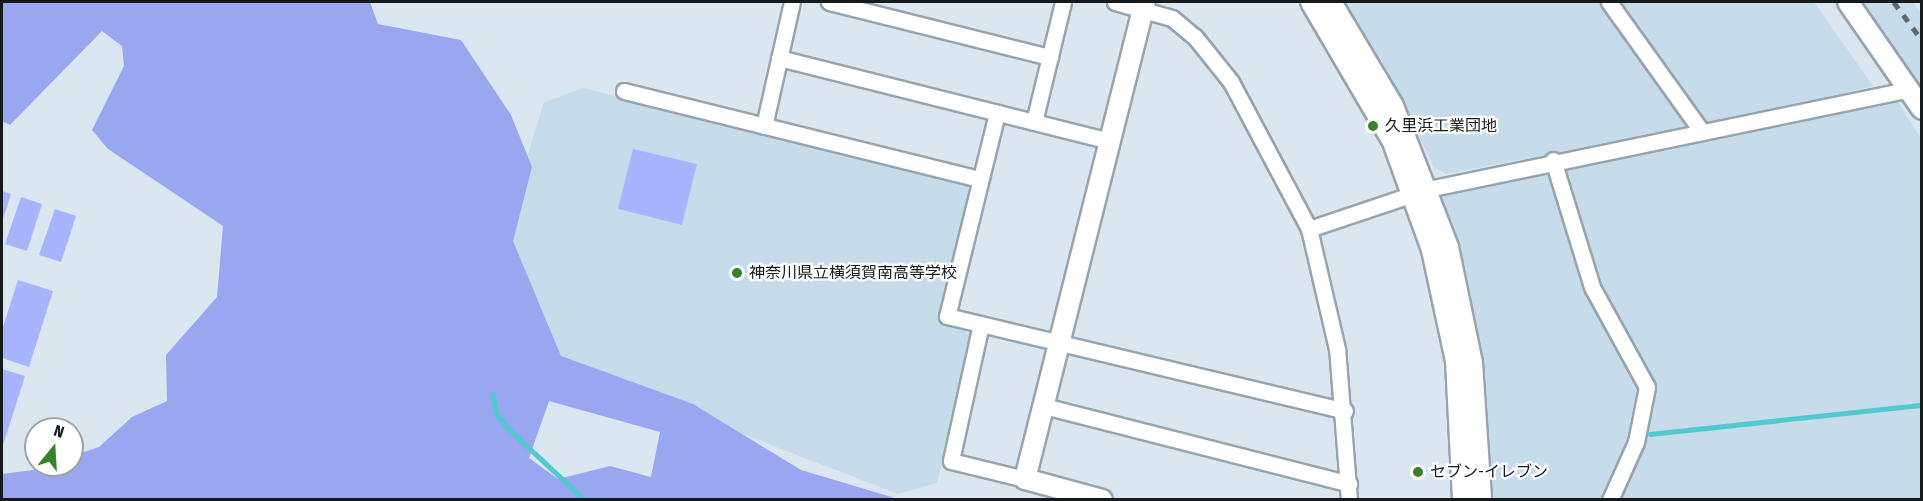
<!DOCTYPE html>
<html>
<head>
<meta charset="utf-8">
<style>
	body { margin:0 }
	#map { position:relative; width:1923px; height:501px; overflow:hidden; background:#dae7f1; font-family:"Fira Sans Condensed","Noto Sans JP",sans-serif }
	div>[style] { position:absolute }
	.built>* { inset:0; background:#c7dcea }
	.green>* { inset:0; background:#a7b4fe }
	.forest>* { inset:0; background:#99a6f0 }
	.stream>* { height:4.5px; margin:-2.25px; padding:0 2.25px; transform-origin:2.25px; border-radius:2.25px; background:#50cacf }
	.roads { filter:drop-shadow(2px 0 #97a4ad) drop-shadow(-2px 0 #97a4ad) drop-shadow(0 2px #97a4ad) drop-shadow(0 -2px #97a4ad) }
	.minor>* { height:15px; margin:-7.5px; padding:0 7.5px; transform-origin:7.5px; border-radius:7.5px; background:#fff }
	.tertiary>* { height:20px; margin:-10px; padding:0 10px; transform-origin:10px; border-radius:10px; background:#fff }
	.rail>* { height:4.5px; margin-top:-2.25px; transform-origin:0; background:repeating-linear-gradient(90deg,#5f676d 0 8px,transparent 0 16px) }
	.dots>* { width:16px; height:16px; translate:-50% -50%; box-sizing:border-box; border:3px solid #fff; border-radius:50% }
	span { translate:-50% -50%; white-space:nowrap; text-align:center; line-height:1.15; -webkit-text-stroke:4.5px #fff; paint-order:stroke }
	.poi-label { font-size:16px; color:#151a1d }
	.left { translate:0 -50%; text-align:left }
	.frame { position:absolute; inset:0; border:3px solid #151a1d; pointer-events:none }
	.north { position:absolute; left:24px; top:417px; width:60px; height:60px; box-sizing:border-box; background:#fff; border:2px solid #a1a3a5; border-radius:50%; rotate:18deg; font-size:16px; font-weight:700; line-height:24px; text-align:center; color:#151a1d }
	.north::after { content:''; display:block; margin:auto; width:21px; height:27px; background:#388229; clip-path:polygon(50% 0,100% 100%,50% 72%,0 100%) }
</style>
</head>
<body>
<div id="map">
	<div class="built">
		<i style="clip-path:polygon(1344px 2px,1814px 2px,1873px 86px,1775px 111px,1446px 174px,1434px 167px,1383px 63px)"></i>
		<i style="clip-path:polygon(1861px 2px,1913px 2px,1921px 14px,1921px 92px)"></i>
		<i style="clip-path:polygon(583px 88px,967px 185px,971px 193px,939px 319px,973px 336px,937px 483px,898px 494px,553px 361px,506px 226px,544px 102px)"></i>
		<i style="clip-path:polygon(1898px 102px,1921px 139px,1921px 499px,1485px 499px,1487px 397px,1441px 191px)"></i>
	</div>
	<div class="green">
		<i style="clip-path:polygon(633px 149px,697px 164px,682px 225px,618px 209px)"></i>
		<i style="clip-path:polygon(2px 191px,11px 194px,2px 222px)"></i>
		<i style="clip-path:polygon(21px 197px,42px 204px,27px 251px,5px 244px)"></i>
		<i style="clip-path:polygon(55px 209px,76px 216px,61px 262px,39px 255px)"></i>
		<i style="clip-path:polygon(18px 280px,53px 291px,29px 367px,2px 358px,2px 330px)"></i>
		<i style="clip-path:polygon(2px 369px,25px 376px,2px 449px)"></i>
	</div>
	<div class="forest">
		<i style="clip-path:polygon(evenodd,2px 2px,370px 2px,378px 24px,461px 40px,511px 115px,532px 167px,513px 241px,561px 356px,693px 404px,801px 470px,898px 499px,2px 499px,2px 474px,72px 465px,72px 456px,99px 447px,132px 417px,167px 401px,166px 355px,217px 297px,223px 226px,108px 149px,92px 130px,124px 66px,122px 46px,102px 31px,10px 125px,2px 121px,2px 2px,549px 401px,660px 432px,651px 477px,610px 466px,558px 479px,529px 458px,549px 401px)"></i>
	</div>
	<div class="stream">
		<i style="left:493px;top:394px;width:21px;rotate:79deg"></i>
		<i style="left:497px;top:415px;width:21px;rotate:49deg"></i>
		<i style="left:511px;top:431px;width:101px;rotate:43deg"></i>
		<i style="left:1650px;top:434px;width:274px;rotate:-6.1deg"></i>
	</div>
	<div class="roads">
		<div class="minor">
			<i style="left:829px;top:2px;width:228px;rotate:14deg"></i>
			<i style="left:1115px;top:2px;width:59px;rotate:15.7deg"></i>
			<i style="left:1172px;top:18px;width:30px;rotate:40deg"></i>
			<i style="left:1195px;top:37px;width:58px;rotate:51.3deg"></i>
			<i style="left:1231px;top:82px;width:166px;rotate:62deg"></i>
			<i style="left:1609px;top:2px;width:160px;rotate:54.4deg"></i>
			<i style="left:779px;top:58px;width:341px;rotate:14.1deg"></i>
			<i style="left:624px;top:91px;width:366px;rotate:13.9deg"></i>
			<i style="left:997px;top:113px;width:209px;rotate:103.8deg"></i>
			<i style="left:947px;top:316px;width:409px;rotate:13.4deg"></i>
			<i style="left:1034px;top:122px;width:123px;rotate:-76.4deg"></i>
			<i style="left:764px;top:126px;width:127px;rotate:-77.3deg"></i>
			<i style="left:1553px;top:160px;width:133px;rotate:72.9deg"></i>
			<i style="left:1592px;top:287px;width:114px;rotate:61.2deg"></i>
			<i style="left:1647px;top:387px;width:56px;rotate:101.3deg"></i>
			<i style="left:1636px;top:442px;width:64px;rotate:114.1deg"></i>
			<i style="left:981px;top:324px;width:140px;rotate:102.4deg"></i>
			<i style="left:951px;top:461px;width:76px;rotate:13.7deg"></i>
			<i style="left:1044px;top:406px;width:315px;rotate:14.3deg"></i>
			<i style="left:1349px;top:500px;width:151px;rotate:-94.5deg"></i>
			<i style="left:1337px;top:349px;width:123px;rotate:-103.1deg"></i>
			<i style="left:1309px;top:229px;width:126px;rotate:-18.6deg"></i>
			<i style="left:1428px;top:189px;width:493px;rotate:-11.7deg"></i>
		</div>
		<div class="tertiary">
			<i style="left:1311px;top:2px;width:162px;rotate:59.6deg"></i>
			<i style="left:1393px;top:142px;width:115px;rotate:70.1deg"></i>
			<i style="left:1432px;top:250px;width:114px;rotate:77.8deg"></i>
			<i style="left:1456px;top:361px;width:139px;rotate:87.1deg"></i>
			<i style="left:1331px;top:2px;width:121px;rotate:59.2deg"></i>
			<i style="left:1393px;top:106px;width:151px;rotate:68.7deg"></i>
			<i style="left:1448px;top:247px;width:118px;rotate:78.3deg"></i>
			<i style="left:1472px;top:363px;width:137px;rotate:86.2deg"></i>
			<i style="left:1848px;top:2px;width:130px;rotate:55.3deg"></i>
			<i style="left:1102px;top:500px;width:80px;rotate:-164.7deg"></i>
			<i style="left:1025px;top:479px;width:492px;rotate:-75.9deg"></i>
		</div>
	</div>
	<div class="rail">
		<i style="left:1894px;top:2px;width:47px;rotate:53.6deg"></i>
	</div>
	<div class="dots">
		<i style="left:1373px;top:126px;background:#388229"></i>
		<i style="left:737px;top:273px;background:#388229"></i>
		<i style="left:1418px;top:472px;background:#388229"></i>
	</div>
	<div class="poi-label">
		<span class="left" style="left:1385px;top:126px">久里浜工業団地</span>
		<span class="left" style="left:749px;top:273px">神奈川県立横須賀南高等学校</span>
		<span class="left" style="left:1430px;top:472px">セブン-イレブン</span>
	</div>
	<div class="frame"></div>
	<div class="north">N</div>
</div>
</body>
</html>
